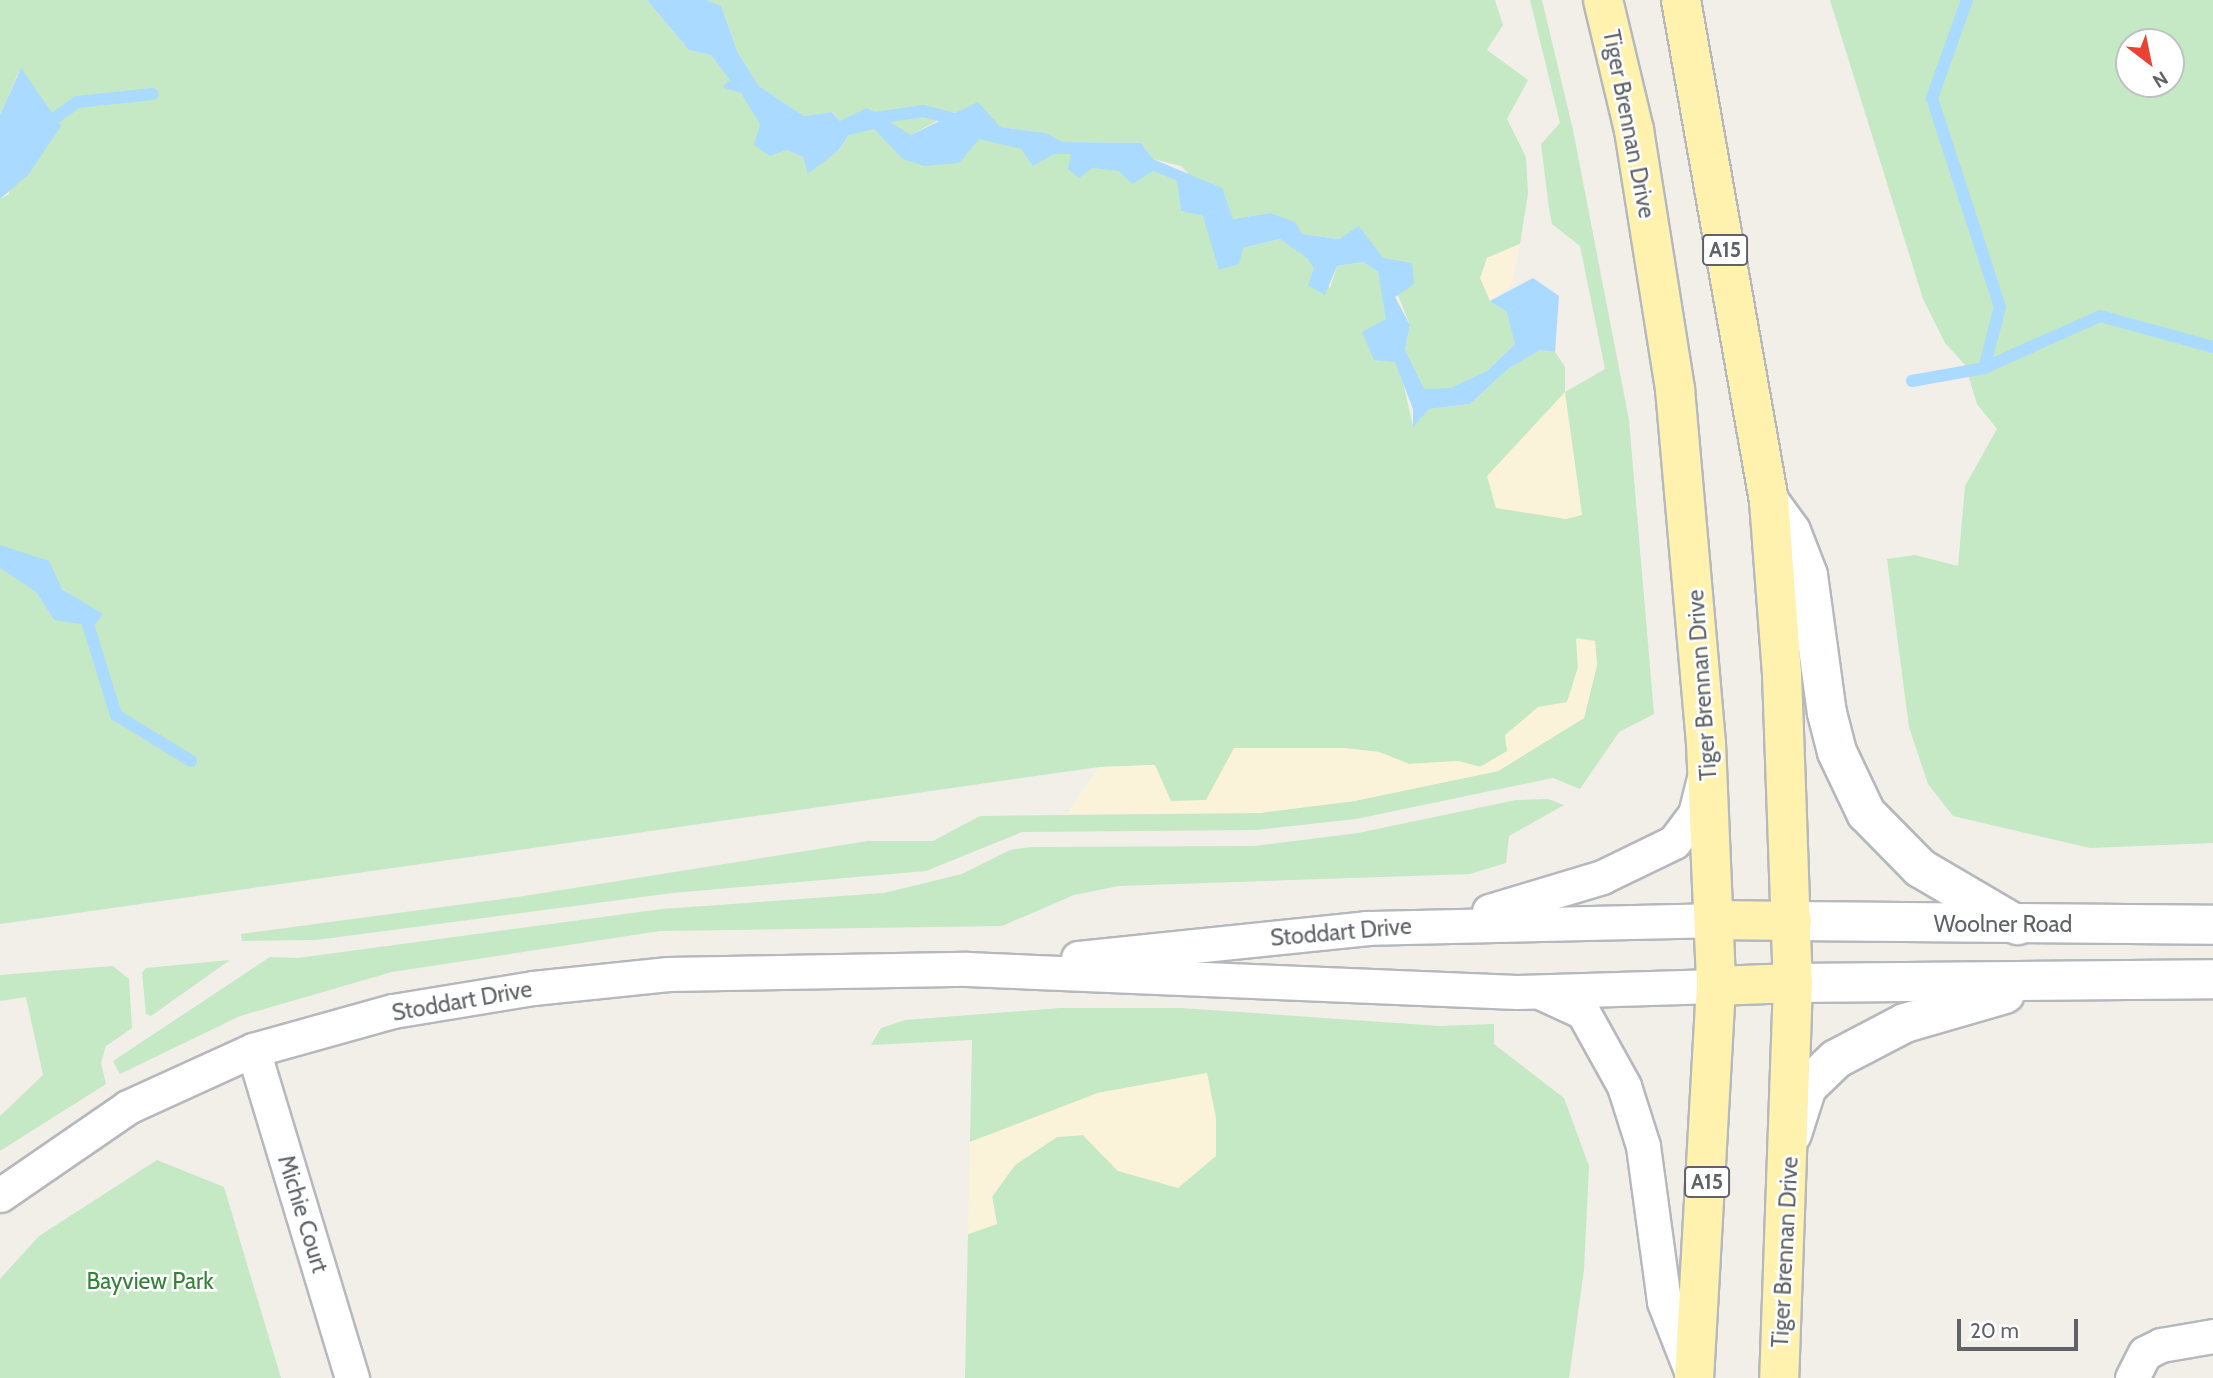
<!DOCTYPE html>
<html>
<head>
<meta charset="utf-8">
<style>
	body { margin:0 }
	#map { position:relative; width:2213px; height:1378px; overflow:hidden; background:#f1efe8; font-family:Cabin,sans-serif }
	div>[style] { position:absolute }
	.green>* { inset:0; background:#c5e8c5 }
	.sand>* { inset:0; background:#fbf3d9 }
	.water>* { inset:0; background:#aadaff }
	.stream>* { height:12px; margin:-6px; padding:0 6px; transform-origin:6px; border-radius:6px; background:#aadaff }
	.roads { filter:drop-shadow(2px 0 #b5b8bc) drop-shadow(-2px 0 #b5b8bc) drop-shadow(0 2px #b5b8bc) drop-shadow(0 -2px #b5b8bc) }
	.street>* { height:33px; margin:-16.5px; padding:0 16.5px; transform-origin:16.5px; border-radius:16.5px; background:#fff }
	.secondary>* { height:38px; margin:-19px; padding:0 19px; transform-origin:19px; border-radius:19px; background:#fff }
	.primary>* { height:38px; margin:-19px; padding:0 19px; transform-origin:19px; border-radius:19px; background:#fff2af }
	span { translate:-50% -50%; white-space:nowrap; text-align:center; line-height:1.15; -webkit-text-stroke:5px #fff; paint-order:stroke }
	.shield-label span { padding:2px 5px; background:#fff; border:2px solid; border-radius:5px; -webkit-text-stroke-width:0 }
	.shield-label { font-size:21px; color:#5f6368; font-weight:700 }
	.street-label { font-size:23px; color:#5f6368 }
	.park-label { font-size:23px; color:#348238 }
	.north { position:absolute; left:2115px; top:28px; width:70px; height:70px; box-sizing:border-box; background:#fff; border:2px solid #bfc1c3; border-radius:50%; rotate:148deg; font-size:19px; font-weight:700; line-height:28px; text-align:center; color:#5f6368 }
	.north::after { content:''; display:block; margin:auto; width:24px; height:32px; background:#ea4335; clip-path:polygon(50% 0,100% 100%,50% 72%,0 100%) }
	.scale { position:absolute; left:1957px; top:1319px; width:121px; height:32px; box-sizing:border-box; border:4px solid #5f6368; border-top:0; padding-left:9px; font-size:21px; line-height:24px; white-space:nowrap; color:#5f6368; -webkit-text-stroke:5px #fff; paint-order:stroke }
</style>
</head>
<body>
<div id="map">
	<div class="green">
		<i style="clip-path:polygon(evenodd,0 0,647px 0,689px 50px,711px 55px,786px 150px,803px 157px,839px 151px,849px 135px,874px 128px,968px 147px,979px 139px,1071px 153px,1092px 168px,1153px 171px,1177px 181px,1181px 211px,1203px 216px,1215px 247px,1243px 248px,1280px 239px,1307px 257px,1330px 288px,1337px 266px,1363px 262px,1378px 272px,1413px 426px,1429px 409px,1470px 404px,1508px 369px,1540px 350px,1555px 352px,1565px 367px,1565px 392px,1605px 369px,1580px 246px,1552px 224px,1549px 208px,1541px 144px,1560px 123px,1530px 0,1542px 0,1573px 130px,1629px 420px,1654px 714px,1619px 732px,1580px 789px,1553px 778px,1356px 819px,1256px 830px,1022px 832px,926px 871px,672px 893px,316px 940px,242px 941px,241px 934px,524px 896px,868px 841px,933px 841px,980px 816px,1259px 813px,1354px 801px,1498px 771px,1584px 718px,1597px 665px,1595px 641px,1577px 638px,1578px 667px,1567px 703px,1538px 707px,1508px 751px,1480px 767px,1458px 761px,1409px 764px,1379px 752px,1343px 748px,1297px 750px,1225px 768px,1206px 801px,1171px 802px,1154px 765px,1099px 767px,0 924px,0 567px,36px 592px,54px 620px,88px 606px,0 546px,0 199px,9px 194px,20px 69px,0 115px,0 0,1564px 393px,1579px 494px,1581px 515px,1530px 435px,1564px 393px)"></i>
		<i style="clip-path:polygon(707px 0,1495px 0,1503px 25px,1487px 50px,1528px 80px,1507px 119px,1526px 157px,1528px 193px,1520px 244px,1487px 258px,1490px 301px,1508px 310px,1516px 343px,1487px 371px,1451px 390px,1423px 391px,1405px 350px,1410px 325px,1383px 258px,1359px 227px,1339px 239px,1302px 234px,1270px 213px,1233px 219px,1181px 166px,1153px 159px,1141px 143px,1063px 142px,1046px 133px,1000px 127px,953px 112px,911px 135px,875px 116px,840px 121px,833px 112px,804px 116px,759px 86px,738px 53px,721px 6px)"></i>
		<i style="clip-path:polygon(evenodd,1830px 0,2213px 0,2213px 843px,2090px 848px,1953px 816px,1928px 784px,1909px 727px,1887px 559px,1915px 555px,1958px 566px,1965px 486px,1997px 429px,1977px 404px,1965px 365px,1945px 343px,1923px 299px,1830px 0,2171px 42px,2171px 84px,2129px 84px,2129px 42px,2171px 42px)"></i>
		<i style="clip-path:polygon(1548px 799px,1564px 805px,1509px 836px,1506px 863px,1470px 874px,1119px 886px,1074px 895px,1002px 926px,660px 931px,392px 972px,240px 1016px,120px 1074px,113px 1061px,270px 957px,298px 958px,662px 909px,884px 893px,962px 874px,1010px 850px,1030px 847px,1254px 846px,1358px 833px,1516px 800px)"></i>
		<i style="clip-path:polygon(230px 960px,151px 1016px,146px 1014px,142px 973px,146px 968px)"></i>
		<i style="clip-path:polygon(113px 966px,129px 979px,132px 1028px,106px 1046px,101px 1063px,106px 1084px,0 1151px,0 1116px,43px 1075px,26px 997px,0 1001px,0 975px)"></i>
		<i style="clip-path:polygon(1060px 1008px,1180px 1008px,1440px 1026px,1494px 1024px,1494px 1044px,1564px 1098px,1589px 1166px,1584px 1270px,1569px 1378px,965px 1378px,968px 1234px,997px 1224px,992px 1197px,1015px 1165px,1057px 1137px,1083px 1135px,1118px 1171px,1207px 1073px,1098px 1093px,970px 1142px,972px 1040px,871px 1045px,881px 1028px,905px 1020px)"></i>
		<i style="clip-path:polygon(157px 1160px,224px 1187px,281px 1378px,0 1378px,0 1279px,39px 1236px)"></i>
	</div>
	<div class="sand">
		<i style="clip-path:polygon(1520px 244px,1511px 286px,1490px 301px,1480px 278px,1487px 258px)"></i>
		<i style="clip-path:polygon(1565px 392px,1582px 515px,1566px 519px,1496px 508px,1487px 476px)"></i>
		<i style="clip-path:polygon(1576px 639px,1595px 641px,1597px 665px,1584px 718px,1498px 771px,1354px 801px,1259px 813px,1067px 814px,1099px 767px,1155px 765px,1171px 801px,1206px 800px,1234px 748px,1343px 748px,1379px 752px,1409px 764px,1458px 761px,1480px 767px,1507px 751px,1505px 735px,1538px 707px,1567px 702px,1578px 668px)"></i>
		<i style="clip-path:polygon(1207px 1073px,1216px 1118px,1216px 1156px,1178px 1188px,1118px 1171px,1083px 1135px,1057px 1137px,1015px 1165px,992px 1196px,997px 1224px,968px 1234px,970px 1142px,1098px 1093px)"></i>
	</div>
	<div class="water">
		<i style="clip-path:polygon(647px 0,707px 0,721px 6px,738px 53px,759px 86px,804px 116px,832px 112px,840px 121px,867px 108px,911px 135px,978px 102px,1000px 127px,1046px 133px,1063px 142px,1141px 143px,1153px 159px,1222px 188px,1233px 219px,1270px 213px,1295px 222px,1302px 234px,1339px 239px,1359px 226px,1383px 258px,1412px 263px,1414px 284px,1395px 297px,1410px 325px,1405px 350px,1424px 389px,1451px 388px,1487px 371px,1515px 344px,1507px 312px,1490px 301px,1533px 278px,1559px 296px,1555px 352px,1540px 350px,1508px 369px,1470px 404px,1429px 409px,1413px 427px,1413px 409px,1395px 362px,1374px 360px,1362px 332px,1386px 319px,1378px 272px,1363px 262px,1337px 266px,1325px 295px,1308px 285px,1314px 268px,1307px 258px,1280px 239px,1243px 248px,1239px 264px,1219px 270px,1203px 216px,1181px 211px,1177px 181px,1153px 171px,1132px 184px,1119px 171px,1092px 168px,1079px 178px,1068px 169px,1071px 154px,1054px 154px,1033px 166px,1021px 149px,979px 139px,959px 163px,924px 166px,903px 159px,874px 129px,849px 135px,839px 150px,808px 174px,803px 157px,786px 150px,770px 156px,754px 145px,760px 124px,741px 93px,722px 87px,730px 80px,711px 55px,689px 50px)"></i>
		<i style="clip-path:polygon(21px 68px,61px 126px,29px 174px,0 199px,0 115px)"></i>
		<i style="clip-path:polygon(0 545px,49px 561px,62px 589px,103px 614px,94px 626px,54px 620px,36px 592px,0 568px)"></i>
	</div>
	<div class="stream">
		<i style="left:1967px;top:0;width:104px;rotate:109.7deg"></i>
		<i style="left:1932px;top:98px;width:220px;rotate:72deg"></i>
		<i style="left:2000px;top:307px;width:63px;rotate:104.7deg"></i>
		<i style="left:863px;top:120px;width:61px;rotate:-8.5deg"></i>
		<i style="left:923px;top:111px;width:36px;rotate:14deg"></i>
		<i style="left:43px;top:127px;width:42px;rotate:-36.3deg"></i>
		<i style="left:77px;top:102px;width:76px;rotate:-6deg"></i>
		<i style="left:1912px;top:381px;width:73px;rotate:-10.2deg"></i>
		<i style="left:1984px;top:368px;width:127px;rotate:-24.1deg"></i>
		<i style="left:2100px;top:316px;width:117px;rotate:15.3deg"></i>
		<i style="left:84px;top:612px;width:108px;rotate:72.7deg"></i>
		<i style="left:116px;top:715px;width:88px;rotate:31.5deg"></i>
	</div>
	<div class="roads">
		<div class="street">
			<i style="left:1489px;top:911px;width:118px;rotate:-16.7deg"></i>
			<i style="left:1602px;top:877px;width:80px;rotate:-25.9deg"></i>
			<i style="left:1674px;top:842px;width:35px;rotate:-53deg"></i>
			<i style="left:1695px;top:814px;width:34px;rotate:-76deg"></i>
			<i style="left:1078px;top:958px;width:290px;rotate:-5.9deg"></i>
			<i style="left:1366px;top:928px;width:350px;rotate:-1.3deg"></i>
			<i style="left:1544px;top:994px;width:43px;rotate:24.8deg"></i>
			<i style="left:1583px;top:1012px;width:85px;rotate:61deg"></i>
			<i style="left:1624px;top:1086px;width:63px;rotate:72.4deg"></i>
			<i style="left:1643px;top:1146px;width:157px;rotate:82.3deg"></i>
			<i style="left:1664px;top:1302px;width:79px;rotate:68.6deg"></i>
			<i style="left:253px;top:1050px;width:343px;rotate:73.2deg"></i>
			<i style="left:0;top:1195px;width:155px;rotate:-34.5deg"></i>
			<i style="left:128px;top:1107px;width:137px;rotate:-24.5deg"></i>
			<i style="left:253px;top:1050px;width:145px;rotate:-15.6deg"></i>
			<i style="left:393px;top:1011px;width:142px;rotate:-9.3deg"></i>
			<i style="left:533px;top:988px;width:136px;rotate:-5.9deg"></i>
			<i style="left:668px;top:974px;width:299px;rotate:-1deg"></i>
			<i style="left:967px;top:969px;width:550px;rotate:2.39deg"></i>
			<i style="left:1517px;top:992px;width:199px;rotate:-1.7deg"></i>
			<i style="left:2132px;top:1378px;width:28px;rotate:-63deg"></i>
			<i style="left:2145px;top:1353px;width:18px;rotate:-27deg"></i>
			<i style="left:2161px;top:1345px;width:53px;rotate:-9.8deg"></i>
		</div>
		<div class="secondary">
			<i style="left:1769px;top:501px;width:37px;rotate:54deg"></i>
			<i style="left:1791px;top:531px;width:47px;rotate:68.9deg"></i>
			<i style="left:1808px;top:575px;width:139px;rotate:82.2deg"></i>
			<i style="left:1827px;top:713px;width:40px;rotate:75.6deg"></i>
			<i style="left:1837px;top:752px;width:68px;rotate:64.6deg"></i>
			<i style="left:1866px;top:813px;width:77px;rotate:45.5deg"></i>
			<i style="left:1920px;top:868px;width:113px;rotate:30.4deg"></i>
			<i style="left:1792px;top:921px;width:421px;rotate:0.5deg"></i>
			<i style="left:1793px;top:983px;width:420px;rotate:-0.5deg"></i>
			<i style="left:1792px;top:1134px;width:49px;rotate:-72.3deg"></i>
			<i style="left:1807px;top:1087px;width:40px;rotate:-44deg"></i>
			<i style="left:1836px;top:1059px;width:78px;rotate:-27.6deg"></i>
			<i style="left:1905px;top:1023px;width:104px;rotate:-16.2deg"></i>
		</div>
		<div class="primary">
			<i style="left:1603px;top:0;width:134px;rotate:76.6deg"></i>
			<i style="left:1634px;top:130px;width:262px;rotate:81deg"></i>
			<i style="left:1675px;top:389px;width:355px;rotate:85deg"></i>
			<i style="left:1706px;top:743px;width:243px;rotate:87.6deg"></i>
			<i style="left:1716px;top:986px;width:393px;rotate:93.2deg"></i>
			<i style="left:1681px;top:0;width:509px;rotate:80.04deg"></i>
			<i style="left:1769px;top:501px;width:173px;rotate:85.7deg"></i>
			<i style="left:1782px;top:674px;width:309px;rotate:88deg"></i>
			<i style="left:1793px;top:983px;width:395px;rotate:92deg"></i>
			<i style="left:1716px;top:920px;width:76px;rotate:0.8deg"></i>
			<i style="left:1716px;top:986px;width:77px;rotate:-2.2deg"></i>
		</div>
	</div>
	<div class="shield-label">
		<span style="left:1725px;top:250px">A15</span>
		<span style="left:1707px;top:1182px">A15</span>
	</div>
	<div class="street-label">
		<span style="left:1629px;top:124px;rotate:79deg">Tiger Brennan Drive</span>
		<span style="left:1702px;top:685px;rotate:-94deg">Tiger Brennan Drive</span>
		<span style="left:2003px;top:924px">Woolner Road</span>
		<span style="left:1341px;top:932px;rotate:-5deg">Stoddart Drive</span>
		<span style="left:462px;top:1001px;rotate:-10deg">Stoddart Drive</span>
		<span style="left:303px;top:1214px;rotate:73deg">Michie Court</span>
		<span style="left:1785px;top:1252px;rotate:-87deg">Tiger Brennan Drive</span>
	</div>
	<div class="park-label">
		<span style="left:150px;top:1281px">Bayview Park</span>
	</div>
	<div class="north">N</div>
	<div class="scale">20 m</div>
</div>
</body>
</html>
